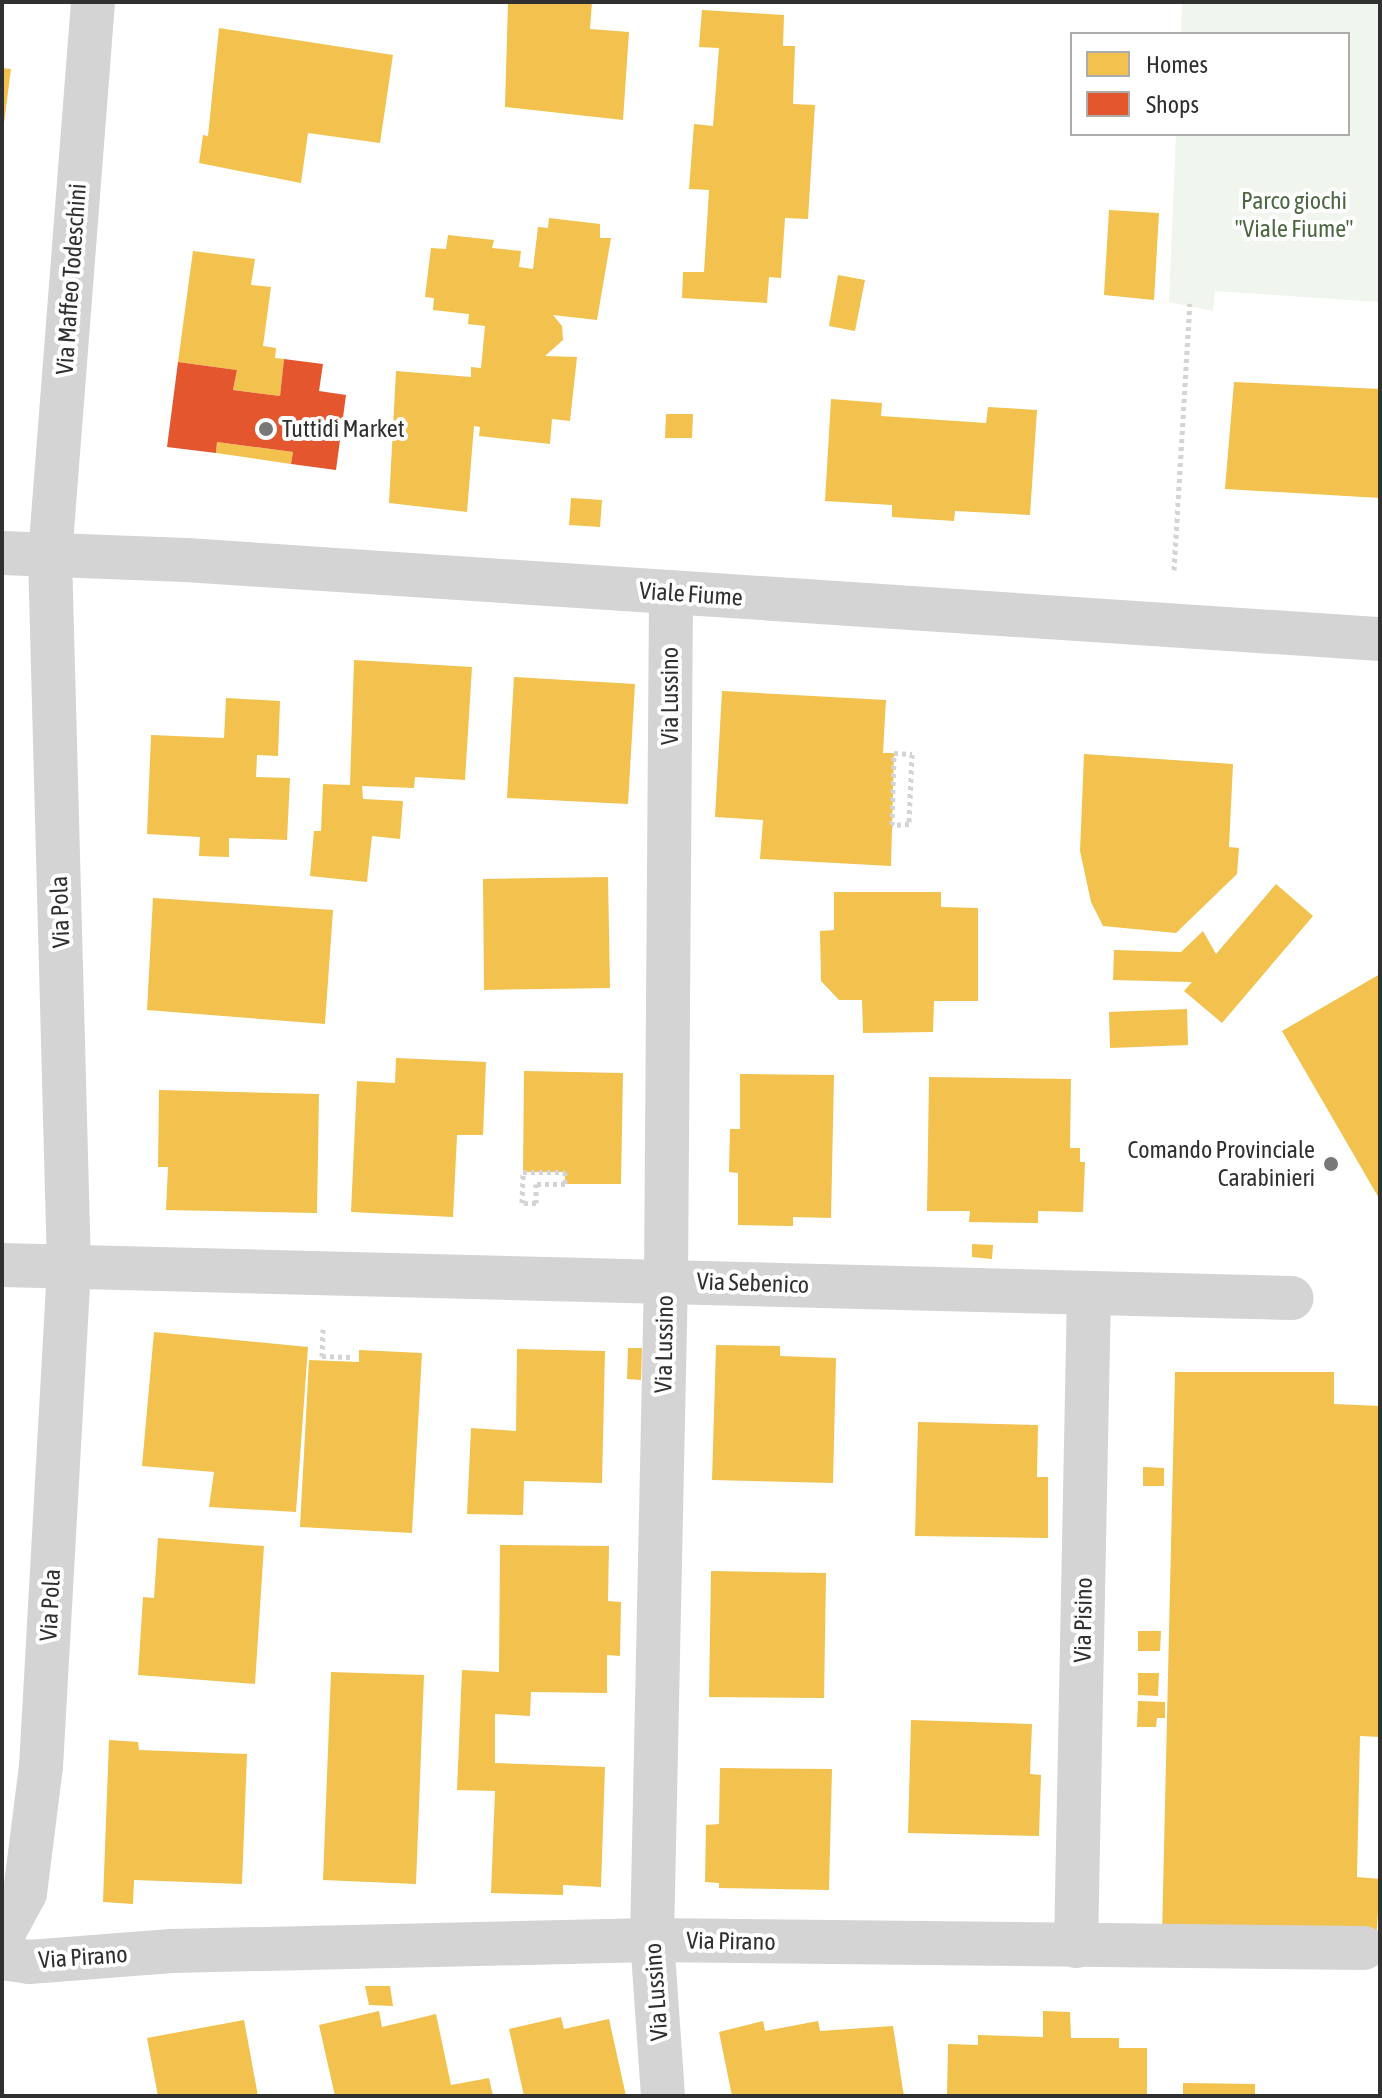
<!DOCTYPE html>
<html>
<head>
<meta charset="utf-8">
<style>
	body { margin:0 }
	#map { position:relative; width:1382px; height:2098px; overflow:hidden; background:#fff; font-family:"Asap Condensed",sans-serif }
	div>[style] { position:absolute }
	.green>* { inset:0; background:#f0f5ee }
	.homes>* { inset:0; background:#f2c14e }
	.shops>* { inset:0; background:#e4572e }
	.path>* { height:5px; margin-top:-2.5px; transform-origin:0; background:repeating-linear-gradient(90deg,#d4d4d4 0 4px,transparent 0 8px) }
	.minor>* { height:44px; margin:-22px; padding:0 22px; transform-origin:22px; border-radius:22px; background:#d4d4d4 }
	.tertiary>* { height:44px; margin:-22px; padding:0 22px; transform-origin:22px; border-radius:22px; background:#d4d4d4 }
	.dots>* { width:22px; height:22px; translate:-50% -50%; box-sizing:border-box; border:4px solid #fff; border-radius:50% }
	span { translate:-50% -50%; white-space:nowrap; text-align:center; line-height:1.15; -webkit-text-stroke:8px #fff; paint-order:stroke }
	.park-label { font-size:24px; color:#4c6842 }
	.street-label { font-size:24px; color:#303030 }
	.poi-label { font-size:24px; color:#303030 }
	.left { translate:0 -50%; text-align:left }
	.right { translate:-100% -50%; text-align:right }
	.frame { position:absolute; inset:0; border:4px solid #303030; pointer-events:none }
	.legend { position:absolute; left:1070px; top:32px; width:280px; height:104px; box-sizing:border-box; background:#fff; border:2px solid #acacac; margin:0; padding:10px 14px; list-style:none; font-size:24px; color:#303030 }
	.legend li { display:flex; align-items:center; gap:16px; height:40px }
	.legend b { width:40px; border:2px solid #acacac }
</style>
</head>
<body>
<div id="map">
	<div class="green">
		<i style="clip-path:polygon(1182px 2px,1380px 2px,1380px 302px,1215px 291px,1213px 311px,1169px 302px,1176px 134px,1348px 134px,1348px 34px,1181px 34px)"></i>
	</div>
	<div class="homes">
		<i style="clip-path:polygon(508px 2px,592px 2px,590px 29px,629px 32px,623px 120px,505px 107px)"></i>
		<i style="clip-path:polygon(702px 10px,784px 15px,783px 46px,795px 46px,793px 104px,815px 105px,808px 219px,785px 218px,781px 278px,769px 277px,767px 303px,682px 298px,683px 272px,704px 272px,709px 190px,689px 189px,694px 124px,713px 126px,719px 48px,699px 47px)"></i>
		<i style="clip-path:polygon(219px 28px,393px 55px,380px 143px,308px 133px,301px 183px,199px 163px,203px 135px,208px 136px)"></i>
		<i style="clip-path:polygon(2px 68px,11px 69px,4px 123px,2px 123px)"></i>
		<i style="clip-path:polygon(1109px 210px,1159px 213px,1154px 300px,1104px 295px)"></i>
		<i style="clip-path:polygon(549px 218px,600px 224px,600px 238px,611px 238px,597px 320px,553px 315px,562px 326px,563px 340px,545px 356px,577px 357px,570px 421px,552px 419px,550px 444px,479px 436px,480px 427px,474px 426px,467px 512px,389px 503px,396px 371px,471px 377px,471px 367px,481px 368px,485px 326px,468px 324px,469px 314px,433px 310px,434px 298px,425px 297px,431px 248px,446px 249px,448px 235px,494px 240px,492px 248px,521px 251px,519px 267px,533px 269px,538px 227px,548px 228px)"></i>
		<i style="clip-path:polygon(193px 251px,255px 259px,251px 285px,271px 287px,263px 346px,276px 348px,275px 358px,284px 359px,280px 396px,233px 390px,237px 370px,178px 362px)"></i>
		<i style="clip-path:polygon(838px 275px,865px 280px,855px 331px,829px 326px)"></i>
		<i style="clip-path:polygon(1234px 382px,1380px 389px,1380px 498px,1225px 489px)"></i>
		<i style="clip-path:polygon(831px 399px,882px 403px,881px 416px,986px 423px,988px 407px,1037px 410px,1030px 515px,955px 511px,954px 521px,892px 517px,892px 505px,825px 501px)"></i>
		<i style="clip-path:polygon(666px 414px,693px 414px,692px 438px,665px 438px)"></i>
		<i style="clip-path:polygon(217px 442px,293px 452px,291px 464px,216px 453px)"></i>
		<i style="clip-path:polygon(571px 498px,602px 500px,600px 527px,569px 525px)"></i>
		<i style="clip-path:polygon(354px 660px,472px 667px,465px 780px,415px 777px,414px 788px,362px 786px,363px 799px,403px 801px,400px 839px,372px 836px,367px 882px,310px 876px,314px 831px,321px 831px,323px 784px,350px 785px)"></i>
		<i style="clip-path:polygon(514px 677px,635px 684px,628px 804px,507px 798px)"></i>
		<i style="clip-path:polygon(722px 691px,886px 700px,883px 753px,894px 753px,891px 866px,760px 859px,763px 820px,715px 817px)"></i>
		<i style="clip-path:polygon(226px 698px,280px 701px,278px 756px,257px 755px,256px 777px,290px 778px,287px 840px,229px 838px,229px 857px,199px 856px,200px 837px,147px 834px,151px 735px,224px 738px)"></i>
		<i style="clip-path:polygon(1084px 754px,1233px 764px,1229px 847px,1239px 848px,1237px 874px,1176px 933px,1103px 926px,1091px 902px,1080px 851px)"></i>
		<i style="clip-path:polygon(608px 877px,610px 988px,484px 990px,483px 879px)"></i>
		<i style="clip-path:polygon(1276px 884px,1313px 916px,1222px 1023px,1184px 991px,1192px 982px,1113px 980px,1114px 950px,1181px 952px,1203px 931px,1216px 954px)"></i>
		<i style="clip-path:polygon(834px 892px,941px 892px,941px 907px,978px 908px,978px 1001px,934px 1001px,933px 1032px,863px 1033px,862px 1000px,839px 1000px,821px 981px,820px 931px,834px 930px)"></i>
		<i style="clip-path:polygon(153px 898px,333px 910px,325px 1024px,147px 1010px)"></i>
		<i style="clip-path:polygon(1380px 974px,1380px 1200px,1282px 1031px)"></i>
		<i style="clip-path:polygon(1187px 1009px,1188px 1045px,1110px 1048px,1109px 1012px)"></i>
		<i style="clip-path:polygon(396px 1058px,486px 1062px,483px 1135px,457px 1135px,453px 1217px,351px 1212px,357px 1081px,395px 1083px)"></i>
		<i style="clip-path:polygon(524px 1071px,623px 1073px,621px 1184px,565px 1184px,565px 1172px,523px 1172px)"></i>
		<i style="clip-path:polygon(740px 1074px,834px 1075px,831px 1218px,793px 1217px,793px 1226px,738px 1225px,738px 1173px,729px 1172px,730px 1129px,740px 1129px)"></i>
		<i style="clip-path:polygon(929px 1077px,1071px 1079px,1070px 1148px,1080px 1148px,1080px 1162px,1085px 1162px,1083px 1212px,1038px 1211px,1038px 1223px,969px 1222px,970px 1211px,927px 1211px)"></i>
		<i style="clip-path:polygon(159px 1090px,319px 1094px,317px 1213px,166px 1210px,168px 1167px,158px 1167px)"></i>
		<i style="clip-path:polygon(972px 1244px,993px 1245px,992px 1259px,972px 1257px)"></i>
		<i style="clip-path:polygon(154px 1332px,308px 1347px,296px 1512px,209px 1507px,214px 1472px,142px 1466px)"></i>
		<i style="clip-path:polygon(716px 1345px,780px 1346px,780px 1356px,836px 1358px,833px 1483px,712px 1480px)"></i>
		<i style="clip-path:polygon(628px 1348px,642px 1348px,641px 1380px,627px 1379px)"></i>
		<i style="clip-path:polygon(517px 1349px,605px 1351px,602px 1483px,524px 1481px,523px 1515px,467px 1514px,471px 1428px,516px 1431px)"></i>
		<i style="clip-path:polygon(359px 1350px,422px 1353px,412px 1533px,300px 1527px,309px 1360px,359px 1362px)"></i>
		<i style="clip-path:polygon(1175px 1372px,1334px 1372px,1334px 1404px,1380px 1406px,1380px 1737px,1360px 1736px,1357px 1877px,1380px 1879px,1376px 1944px,1162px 1935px)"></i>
		<i style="clip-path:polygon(918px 1422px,1038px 1425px,1037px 1477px,1048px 1477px,1048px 1538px,915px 1536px)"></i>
		<i style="clip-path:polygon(1143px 1467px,1164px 1468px,1164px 1486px,1143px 1486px)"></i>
		<i style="clip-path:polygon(158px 1538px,264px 1546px,255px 1684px,138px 1675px,143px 1597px,154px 1598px)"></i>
		<i style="clip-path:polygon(500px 1545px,609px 1546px,608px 1601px,621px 1602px,620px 1656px,607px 1655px,607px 1693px,531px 1692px,530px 1716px,495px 1714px,495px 1763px,605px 1767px,601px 1887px,563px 1885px,563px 1895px,491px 1893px,495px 1791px,457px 1790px,462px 1670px,499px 1672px)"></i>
		<i style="clip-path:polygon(711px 1571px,826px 1573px,824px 1698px,709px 1697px)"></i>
		<i style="clip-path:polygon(1138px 1631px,1161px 1631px,1160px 1651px,1138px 1651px)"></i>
		<i style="clip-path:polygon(331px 1672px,424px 1675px,416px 1884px,323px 1880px)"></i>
		<i style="clip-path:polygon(1138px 1673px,1159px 1673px,1158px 1696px,1138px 1695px)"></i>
		<i style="clip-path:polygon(1138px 1701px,1165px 1702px,1165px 1718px,1157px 1718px,1156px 1727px,1137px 1727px)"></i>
		<i style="clip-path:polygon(911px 1720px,1032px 1724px,1030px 1774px,1041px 1775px,1039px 1836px,908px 1833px)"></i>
		<i style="clip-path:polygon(109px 1740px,138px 1742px,139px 1750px,247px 1754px,242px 1884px,134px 1880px,133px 1904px,103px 1902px)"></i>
		<i style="clip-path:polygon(720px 1768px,832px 1769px,829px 1890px,719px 1888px,719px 1883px,705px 1882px,706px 1825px,719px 1824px)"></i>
		<i style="clip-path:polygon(365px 1986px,390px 1986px,393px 2006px,369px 2005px)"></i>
		<i style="clip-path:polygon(379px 2011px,382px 2027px,436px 2014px,451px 2085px,489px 2078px,493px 2096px,335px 2096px,319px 2025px)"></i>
		<i style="clip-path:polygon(1043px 2011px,1070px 2012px,1071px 2038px,1119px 2038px,1119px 2048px,1147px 2048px,1147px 2096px,947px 2096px,948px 2044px,978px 2045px,978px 2035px,1043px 2037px)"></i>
		<i style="clip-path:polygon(561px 2017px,564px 2029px,609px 2019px,626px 2096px,524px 2096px,509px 2029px)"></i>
		<i style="clip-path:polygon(244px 2020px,258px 2096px,158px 2096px,147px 2038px)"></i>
		<i style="clip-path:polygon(763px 2021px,765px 2031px,818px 2021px,820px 2031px,893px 2026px,904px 2096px,732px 2096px,719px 2032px)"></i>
		<i style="clip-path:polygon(1183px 2083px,1255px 2084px,1255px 2096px,1183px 2096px)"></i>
	</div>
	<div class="shops">
		<i style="clip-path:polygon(284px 359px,323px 364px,319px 391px,346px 395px,336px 470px,291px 464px,293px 452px,217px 442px,216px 453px,167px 447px,178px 362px,237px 370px,233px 390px,280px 396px)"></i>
	</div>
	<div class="path">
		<i style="left:1174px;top:570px;width:267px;rotate:-86.6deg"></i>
		<i style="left:894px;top:753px;width:18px;rotate:3deg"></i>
		<i style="left:912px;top:754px;width:70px;rotate:92.5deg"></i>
		<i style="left:909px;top:824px;width:17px;rotate:177deg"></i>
		<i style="left:892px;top:825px;width:72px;rotate:-88.4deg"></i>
		<i style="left:523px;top:1172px;width:42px"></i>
		<i style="left:565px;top:1172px;width:12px;rotate:90deg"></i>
		<i style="left:565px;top:1184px;width:29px;rotate:180deg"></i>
		<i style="left:536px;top:1184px;width:19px;rotate:90deg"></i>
		<i style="left:536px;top:1203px;width:14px;rotate:180deg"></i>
		<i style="left:522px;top:1203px;width:31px;rotate:-88deg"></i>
		<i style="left:323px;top:1329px;width:27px;rotate:92deg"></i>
		<i style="left:322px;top:1356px;width:28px;rotate:2deg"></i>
	</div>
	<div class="minor">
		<i style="left:2px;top:1265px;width:1290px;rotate:1.47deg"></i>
		<i style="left:2px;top:1936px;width:49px;rotate:-61.9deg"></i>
		<i style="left:25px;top:1893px;width:127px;rotate:-82.8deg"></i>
		<i style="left:41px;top:1767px;width:501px;rotate:-86.79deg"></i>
		<i style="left:69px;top:1267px;width:711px;rotate:-91.53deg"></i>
		<i style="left:50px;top:556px;width:556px;rotate:-85.56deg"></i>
		<i style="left:1076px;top:1946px;width:651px;rotate:-88.86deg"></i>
		<i style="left:2px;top:1958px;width:27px;rotate:8deg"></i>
		<i style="left:29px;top:1962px;width:143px;rotate:-4.4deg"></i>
		<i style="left:172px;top:1951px;width:480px;rotate:-1.3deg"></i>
		<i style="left:652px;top:1940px;width:712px;rotate:0.64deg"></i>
		<i style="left:663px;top:2096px;width:156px;rotate:-94deg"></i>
		<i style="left:652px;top:1940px;width:661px;rotate:-88.79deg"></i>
		<i style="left:666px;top:1279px;width:687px;rotate:-89.58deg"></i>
	</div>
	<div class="tertiary">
		<i style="left:2px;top:553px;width:184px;rotate:2.2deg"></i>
		<i style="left:186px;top:560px;width:1197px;rotate:3.79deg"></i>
	</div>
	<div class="dots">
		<i style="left:266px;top:429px;background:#787878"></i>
		<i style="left:1331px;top:1164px;background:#787878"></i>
	</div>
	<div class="park-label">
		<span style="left:1294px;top:215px">Parco giochi<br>"Viale Fiume"</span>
	</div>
	<div class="street-label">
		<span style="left:71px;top:279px;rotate:-86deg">Via Maffeo Todeschini</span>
		<span style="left:691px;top:594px;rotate:4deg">Viale Fiume</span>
		<span style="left:670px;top:696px;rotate:-90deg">Via Lussino</span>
		<span style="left:60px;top:912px;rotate:-92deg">Via Pola</span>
		<span style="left:753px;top:1283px;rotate:2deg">Via Sebenico</span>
		<span style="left:664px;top:1344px;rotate:-89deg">Via Lussino</span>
		<span style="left:50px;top:1605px;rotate:-87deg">Via Pola</span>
		<span style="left:1083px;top:1620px;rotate:-89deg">Via Pisino</span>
		<span style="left:731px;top:1941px;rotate:1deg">Via Pirano</span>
		<span style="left:83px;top:1957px;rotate:-4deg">Via Pirano</span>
		<span style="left:656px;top:1992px;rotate:-94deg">Via Lussino</span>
	</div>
	<div class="poi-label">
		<span class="left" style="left:282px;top:429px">Tuttidì Market</span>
		<span class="right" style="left:1315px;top:1164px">Comando Provinciale<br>Carabinieri</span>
	</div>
	<div class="frame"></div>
	<ul class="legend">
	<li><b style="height:22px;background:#f2c14e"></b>Homes</li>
	<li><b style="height:22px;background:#e4572e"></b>Shops</li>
	</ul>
</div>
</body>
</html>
